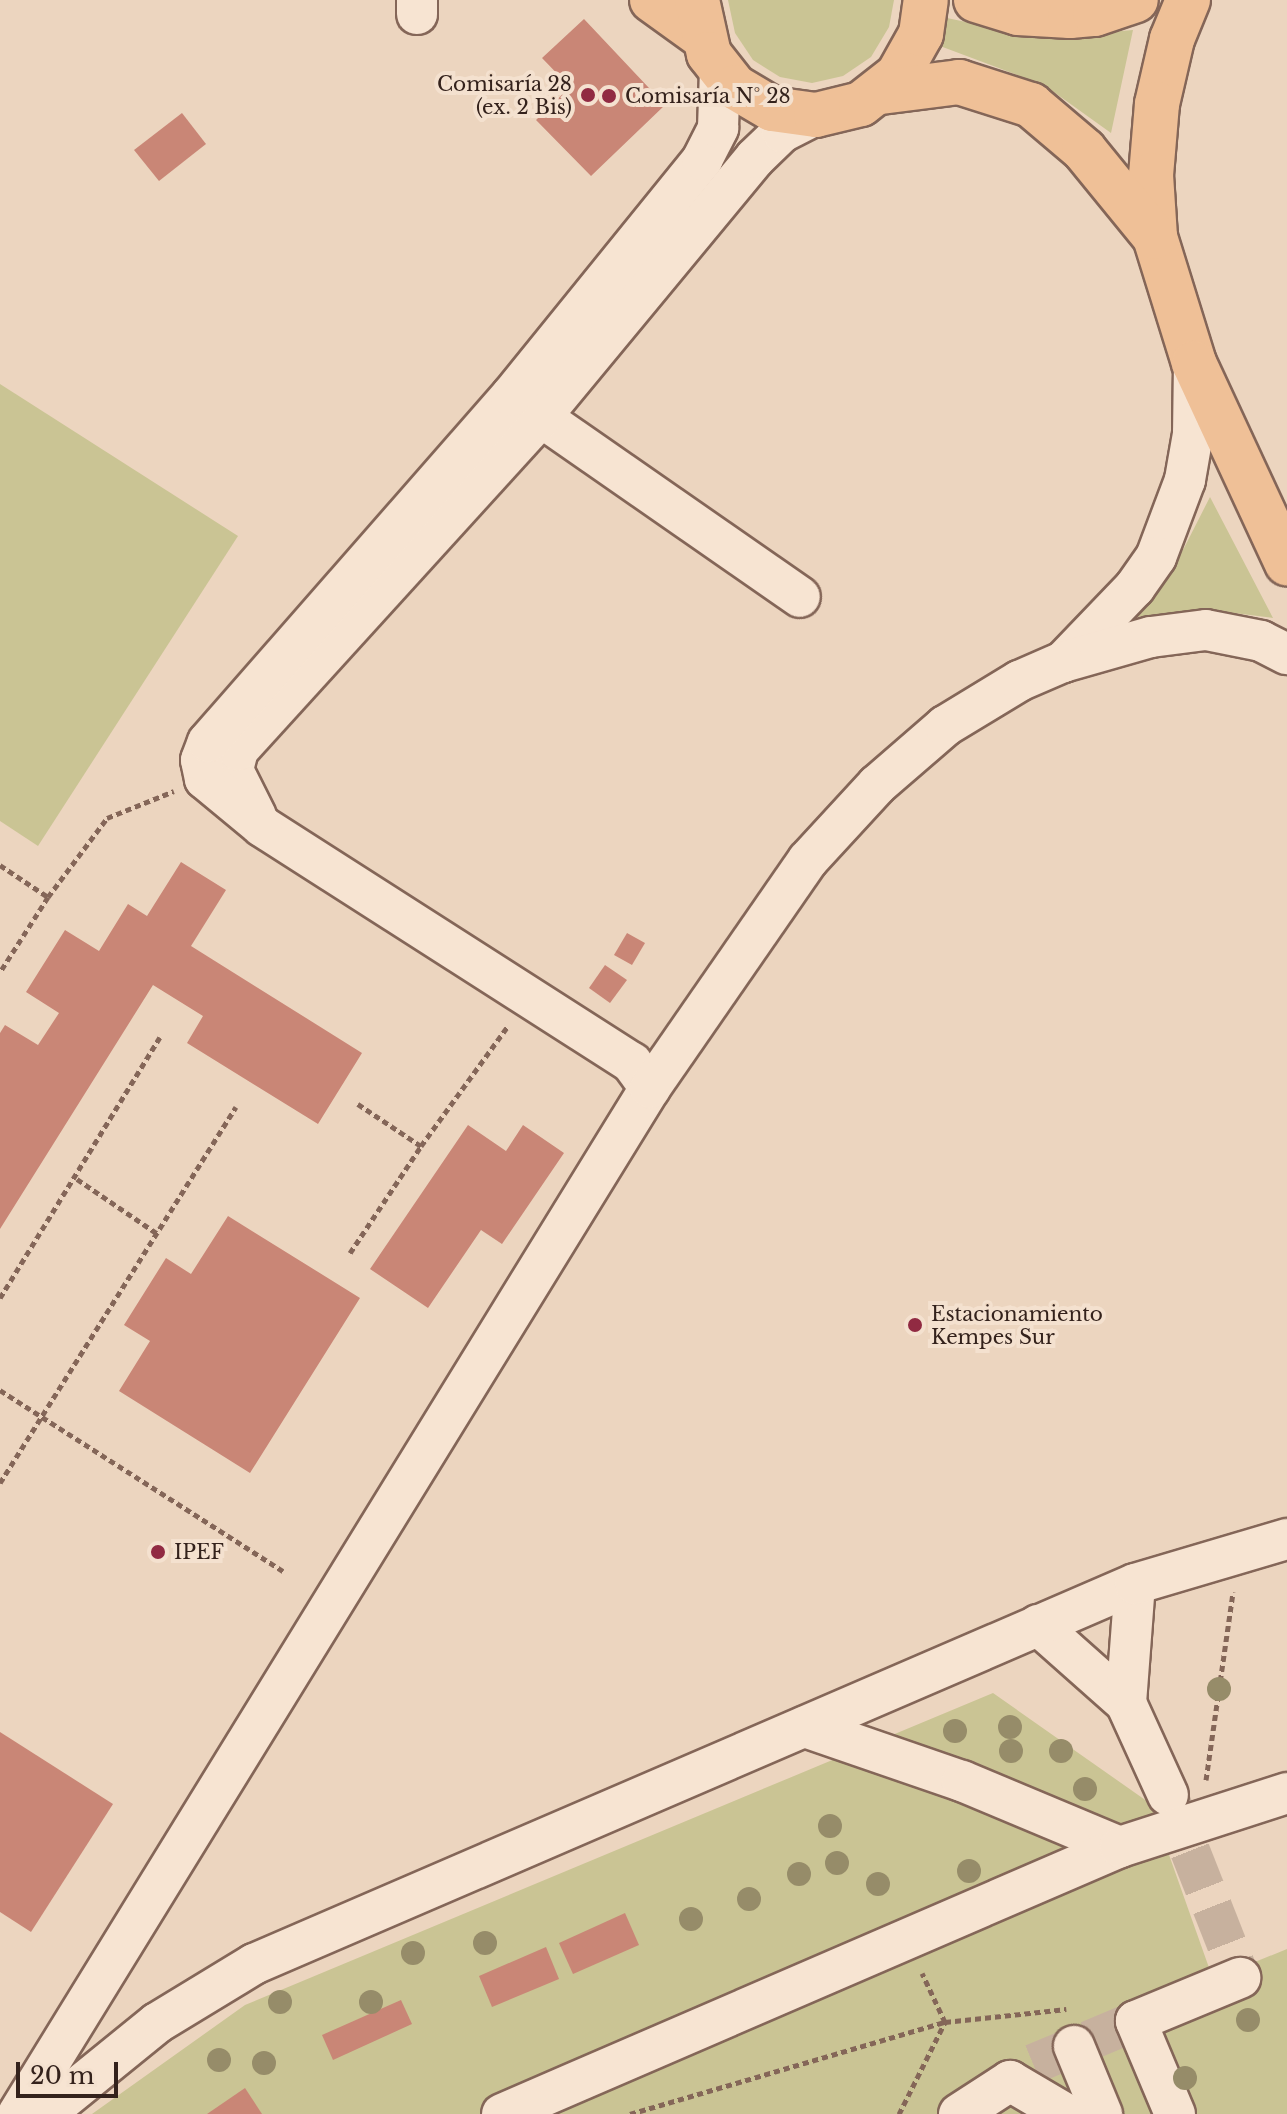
<!DOCTYPE html>
<html>
<head>
<meta charset="utf-8">
<style>
	body { margin:0 }
	#map { position:relative; width:1287px; height:2114px; overflow:hidden; background:#ecd5bf; font-family:"Libre Baskerville",serif }
	div>[style] { position:absolute }
	.green>* { inset:0; background:#cac494 }
	.building>* { inset:0; background:#c98676 }
	.minor-tunnel>* { height:40px; margin-top:-20px; transform-origin:0; background:repeating-linear-gradient(90deg,#c7b19e 0 40px,transparent 0 60px) }
	.path>* { height:5px; margin-top:-2.5px; transform-origin:0; background:repeating-linear-gradient(90deg,#846658 0 6px,transparent 0 10px) }
	.roads { filter:drop-shadow(2px 0 #846658) drop-shadow(-2px 0 #846658) drop-shadow(0 2px #846658) drop-shadow(0 -2px #846658) }
	.minor>* { height:40px; margin:-20px; padding:0 20px; transform-origin:20px; border-radius:20px; background:#f7e4d2 }
	.major>* { height:44px; margin:-22px; padding:0 22px; transform-origin:22px; border-radius:22px; background:#efc097 }
	.trees>* { width:24px; height:24px; margin:-12px; border-radius:50%; background:#968c69 }
	.dots>* { width:22px; height:22px; translate:-50% -50%; box-sizing:border-box; border:4px solid #f4e1cf; border-radius:50% }
	span { translate:-50% -50%; white-space:nowrap; text-align:center; line-height:1.15; -webkit-text-stroke:8px #f4e1cf; paint-order:stroke }
	.poi-label { font-size:20px; color:#34221c }
	.right { translate:-100% -50%; text-align:right }
	.left { translate:0 -50%; text-align:left }
	.scale { position:absolute; left:16px; top:2062px; width:102px; height:36px; box-sizing:border-box; border:4px solid #34221c; border-top:0; padding-left:10px; font-size:24px; line-height:28px; white-space:nowrap; color:#34221c; -webkit-text-stroke:6px #f4e1cf; paint-order:stroke }
</style>
</head>
<body>
<div id="map">
	<div class="green">
		<i style="clip-path:polygon(728px 0,894px 0,889px 27px,871px 57px,843px 76px,812px 83px,780px 77px,753px 60px,735px 33px)"></i>
		<i style="clip-path:polygon(947px 18px,1041px 38px,1133px 30px,1111px 133px,1044px 85px,940px 46px)"></i>
		<i style="clip-path:polygon(0 384px,238px 536px,38px 846px,0 821px)"></i>
		<i style="clip-path:polygon(1210px 497px,1273px 618px,1210px 610px,1136px 617px,1184px 548px)"></i>
		<i style="clip-path:polygon(993px 1693px,1151px 1804px,1213px 1979px,1287px 1949px,1287px 2114px,92px 2114px,245px 2005px)"></i>
	</div>
	<div class="building">
		<i style="clip-path:polygon(584px 19px,665px 105px,591px 176px,536px 120px,570px 87px,542px 58px)"></i>
		<i style="clip-path:polygon(182px 113px,206px 144px,159px 181px,134px 150px)"></i>
		<i style="clip-path:polygon(181px 862px,226px 890px,191px 946px,362px 1053px,318px 1124px,187px 1043px,203px 1016px,153px 985px,0 1229px,0 1033px,5px 1025px,38px 1045px,59px 1013px,26px 992px,65px 930px,99px 951px,128px 904px,147px 916px)"></i>
		<i style="clip-path:polygon(627px 933px,645px 943px,632px 965px,614px 955px)"></i>
		<i style="clip-path:polygon(605px 965px,627px 980px,610px 1003px,589px 988px)"></i>
		<i style="clip-path:polygon(468px 1125px,506px 1151px,523px 1125px,564px 1153px,502px 1244px,481px 1230px,428px 1308px,370px 1269px)"></i>
		<i style="clip-path:polygon(228px 1216px,360px 1298px,250px 1473px,119px 1391px,150px 1341px,124px 1325px,166px 1258px,191px 1274px)"></i>
		<i style="clip-path:polygon(0 1732px,113px 1804px,31px 1932px,0 1912px)"></i>
		<i style="clip-path:polygon(625px 1913px,639px 1945px,573px 1974px,559px 1943px)"></i>
		<i style="clip-path:polygon(546px 1947px,559px 1979px,492px 2007px,479px 1976px)"></i>
		<i style="clip-path:polygon(401px 2000px,412px 2024px,333px 2060px,322px 2035px)"></i>
		<i style="clip-path:polygon(245px 2088px,262px 2114px,207px 2114px)"></i>
	</div>
	<div class="minor-tunnel">
		<i style="left:1168px;top:1795px;width:197px;rotate:68.5deg"></i>
		<i style="left:1033px;top:2064px;width:112px;rotate:-22.7deg"></i>
	</div>
	<div class="path">
		<i style="left:0;top:865px;width:58px;rotate:33.7deg"></i>
		<i style="left:48px;top:897px;width:89px;rotate:122.6deg"></i>
		<i style="left:48px;top:897px;width:99px;rotate:-53.2deg"></i>
		<i style="left:107px;top:818px;width:72px;rotate:-21.9deg"></i>
		<i style="left:421px;top:1146px;width:147px;rotate:-54.1deg"></i>
		<i style="left:77px;top:1179px;width:98px;rotate:34.2deg"></i>
		<i style="left:350px;top:1253px;width:128px;rotate:-56.4deg"></i>
		<i style="left:421px;top:1146px;width:76px;rotate:-146.3deg"></i>
		<i style="left:0;top:1298px;width:306px;rotate:-58.5deg"></i>
		<i style="left:0;top:1390px;width:336px;rotate:32.6deg"></i>
		<i style="left:0;top:1483px;width:444px;rotate:-57.9deg"></i>
		<i style="left:1206px;top:1780px;width:190px;rotate:-81.8deg"></i>
		<i style="left:630px;top:2114px;width:328px;rotate:-16.3deg"></i>
		<i style="left:945px;top:2022px;width:122px;rotate:-6.1deg"></i>
		<i style="left:899px;top:2114px;width:103px;rotate:-63.4deg"></i>
		<i style="left:945px;top:2022px;width:54px;rotate:-115.1deg"></i>
	</div>
	<div class="roads">
		<div class="minor">
			<i style="left:417px;top:14px;width:14px;rotate:-90deg"></i>
			<i style="left:1194px;top:363px;width:71px;rotate:90.8deg"></i>
			<i style="left:1193px;top:434px;width:47px;rotate:99.9deg"></i>
			<i style="left:1185px;top:480px;width:82px;rotate:110.6deg"></i>
			<i style="left:1156px;top:557px;width:37px;rotate:125deg"></i>
			<i style="left:1135px;top:587px;width:104px;rotate:133.8deg"></i>
			<i style="left:1063px;top:662px;width:91px;rotate:-15.9deg"></i>
			<i style="left:1151px;top:637px;width:55px;rotate:-7.3deg"></i>
			<i style="left:1206px;top:630px;width:56px;rotate:11.3deg"></i>
			<i style="left:1261px;top:641px;width:29px;rotate:27deg"></i>
			<i style="left:518px;top:401px;width:343px;rotate:34.8deg"></i>
			<i style="left:256px;top:816px;width:51px;rotate:-116.6deg"></i>
			<i style="left:233px;top:770px;width:21px;rotate:-76deg"></i>
			<i style="left:238px;top:750px;width:449px;rotate:-47.7deg"></i>
			<i style="left:540px;top:418px;width:337px;rotate:-50.4deg"></i>
			<i style="left:755px;top:158px;width:37px;rotate:-44deg"></i>
			<i style="left:782px;top:132px;width:38px;rotate:-27deg"></i>
			<i style="left:650px;top:1088px;width:31px;rotate:-126deg"></i>
			<i style="left:632px;top:1063px;width:439px;rotate:-147.4deg"></i>
			<i style="left:262px;top:826px;width:74px;rotate:-140.5deg"></i>
			<i style="left:205px;top:779px;width:19px;rotate:-102deg"></i>
			<i style="left:201px;top:760px;width:19px;rotate:-69deg"></i>
			<i style="left:208px;top:742px;width:460px;rotate:-48.8deg"></i>
			<i style="left:511px;top:396px;width:304px;rotate:-51deg"></i>
			<i style="left:702px;top:160px;width:36px;rotate:-63deg"></i>
			<i style="left:718px;top:128px;width:57px;rotate:-88deg"></i>
			<i style="left:1038px;top:1625px;width:118px;rotate:41.6deg"></i>
			<i style="left:1126px;top:1703px;width:101px;rotate:65.5deg"></i>
			<i style="left:1126px;top:1703px;width:119px;rotate:-85.7deg"></i>
			<i style="left:805px;top:1727px;width:166px;rotate:19deg"></i>
			<i style="left:962px;top:1781px;width:171px;rotate:22.7deg"></i>
			<i style="left:1074px;top:2046px;width:74px;rotate:67.6deg"></i>
			<i style="left:18px;top:2114px;width:1205px;rotate:-58.37deg"></i>
			<i style="left:650px;top:1088px;width:277px;rotate:-55.3deg"></i>
			<i style="left:808px;top:860px;width:102px;rotate:-47.4deg"></i>
			<i style="left:877px;top:785px;width:90px;rotate:-40.9deg"></i>
			<i style="left:945px;top:726px;width:87px;rotate:-31.3deg"></i>
			<i style="left:1019px;top:681px;width:48px;rotate:-23.4deg"></i>
			<i style="left:45px;top:2114px;width:144px;rotate:-39.1deg"></i>
			<i style="left:157px;top:2023px;width:114px;rotate:-31.3deg"></i>
			<i style="left:254px;top:1964px;width:959px;rotate:-23.33deg"></i>
			<i style="left:1135px;top:1584px;width:159px;rotate:-16.5deg"></i>
			<i style="left:502px;top:2114px;width:673px;rotate:-23.37deg"></i>
			<i style="left:1120px;top:1847px;width:176px;rotate:-17.9deg"></i>
			<i style="left:959px;top:2114px;width:61px;rotate:-32.9deg"></i>
			<i style="left:1010px;top:2081px;width:65px;rotate:30.5deg"></i>
			<i style="left:1175px;top:2114px;width:101px;rotate:-112.8deg"></i>
			<i style="left:1136px;top:2021px;width:113px;rotate:-22.5deg"></i>
		</div>
		<div class="major">
			<i style="left:652px;top:0;width:62px;rotate:35.8deg"></i>
			<i style="left:697px;top:0;width:55px;rotate:77.5deg"></i>
			<i style="left:709px;top:54px;width:42px;rotate:51.8deg"></i>
			<i style="left:735px;top:87px;width:43px;rotate:30.7deg"></i>
			<i style="left:772px;top:109px;width:44px;rotate:7.8deg"></i>
			<i style="left:816px;top:115px;width:46px;rotate:-13.7deg"></i>
			<i style="left:861px;top:104px;width:47px;rotate:-38.1deg"></i>
			<i style="left:898px;top:75px;width:47px;rotate:-60.7deg"></i>
			<i style="left:921px;top:34px;width:34px;rotate:-82deg"></i>
			<i style="left:976px;top:0;width:44px;rotate:17.2deg"></i>
			<i style="left:1018px;top:13px;width:52px;rotate:3.3deg"></i>
			<i style="left:1070px;top:16px;width:25px;rotate:-5deg"></i>
			<i style="left:1095px;top:14px;width:43px;rotate:-18.9deg"></i>
			<i style="left:1188px;top:0;width:42px;rotate:112.3deg"></i>
			<i style="left:1172px;top:39px;width:67px;rotate:103deg"></i>
			<i style="left:1157px;top:104px;width:71px;rotate:94.8deg"></i>
			<i style="left:1151px;top:175px;width:62px;rotate:86.3deg"></i>
			<i style="left:1155px;top:237px;width:132px;rotate:72.8deg"></i>
			<i style="left:1194px;top:363px;width:221px;rotate:65.1deg"></i>
			<i style="left:881px;top:92px;width:79px;rotate:-7.3deg"></i>
			<i style="left:959px;top:82px;width:76px;rotate:17.7deg"></i>
			<i style="left:1031px;top:105px;width:70px;rotate:40.3deg"></i>
			<i style="left:1084px;top:150px;width:112px;rotate:50.8deg"></i>
		</div>
	</div>
	<div class="trees">
		<i style="left:1219px;top:1689px"></i>
		<i style="left:1010px;top:1727px"></i>
		<i style="left:955px;top:1731px"></i>
		<i style="left:1011px;top:1751px"></i>
		<i style="left:1061px;top:1751px"></i>
		<i style="left:1085px;top:1789px"></i>
		<i style="left:830px;top:1826px"></i>
		<i style="left:837px;top:1863px"></i>
		<i style="left:969px;top:1871px"></i>
		<i style="left:799px;top:1874px"></i>
		<i style="left:878px;top:1884px"></i>
		<i style="left:749px;top:1899px"></i>
		<i style="left:691px;top:1919px"></i>
		<i style="left:485px;top:1943px"></i>
		<i style="left:413px;top:1953px"></i>
		<i style="left:280px;top:2002px"></i>
		<i style="left:371px;top:2002px"></i>
		<i style="left:1248px;top:2020px"></i>
		<i style="left:219px;top:2060px"></i>
		<i style="left:264px;top:2063px"></i>
		<i style="left:1185px;top:2078px"></i>
	</div>
	<div class="dots">
		<i style="left:588px;top:95px;background:#912a42"></i>
		<i style="left:609px;top:96px;background:#912a42"></i>
		<i style="left:915px;top:1325px;background:#912a42"></i>
		<i style="left:158px;top:1552px;background:#912a42"></i>
	</div>
	<div class="poi-label">
		<span class="right" style="left:572px;top:96px">Comisaría 28<br>(ex. 2 Bis)</span>
		<span class="left" style="left:625px;top:96px">Comisaría N° 28</span>
		<span class="left" style="left:931px;top:1326px">Estacionamiento<br>Kempes Sur</span>
		<span class="left" style="left:174px;top:1552px">IPEF</span>
	</div>
	<div class="scale">20 m</div>
</div>
</body>
</html>
